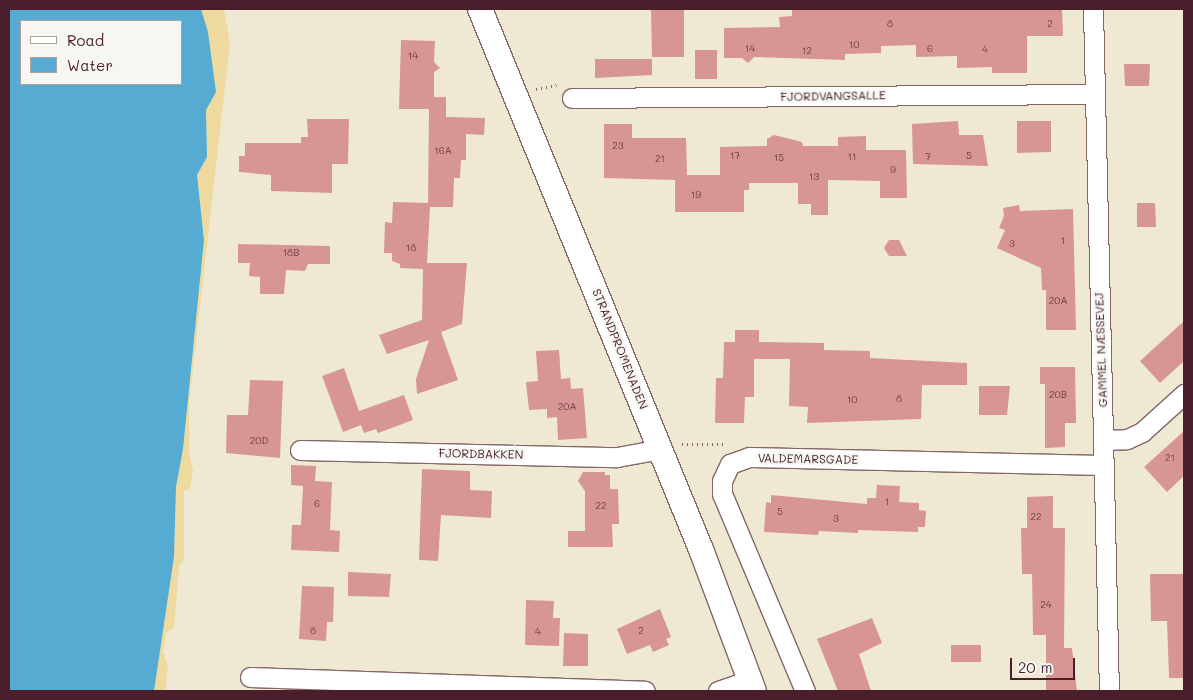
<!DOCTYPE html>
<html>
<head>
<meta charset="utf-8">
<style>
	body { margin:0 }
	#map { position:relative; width:1193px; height:700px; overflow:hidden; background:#efe9d4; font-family:Mali,sans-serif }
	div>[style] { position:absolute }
	.sand>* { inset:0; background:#eeda9e }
	.water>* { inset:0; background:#55abd1 }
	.building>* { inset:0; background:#d79693 }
	.path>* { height:3px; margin-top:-1.5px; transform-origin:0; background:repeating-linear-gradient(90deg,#846666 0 1px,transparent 0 5px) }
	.roads { filter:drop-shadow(1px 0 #846666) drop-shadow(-1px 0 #846666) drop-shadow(0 1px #846666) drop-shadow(0 -1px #846666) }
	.minor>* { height:19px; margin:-9.5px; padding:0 9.5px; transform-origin:9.5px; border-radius:9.5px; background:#fff }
	.tertiary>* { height:24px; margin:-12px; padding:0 12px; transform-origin:12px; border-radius:12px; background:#fff }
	span { translate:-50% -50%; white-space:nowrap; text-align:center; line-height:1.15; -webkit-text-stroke:5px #f6f6f2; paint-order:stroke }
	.number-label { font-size:10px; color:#6d3d45 }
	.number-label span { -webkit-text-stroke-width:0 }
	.street-label { font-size:12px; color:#4a1f2b }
	.frame { position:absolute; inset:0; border:10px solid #4a1f2b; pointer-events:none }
	.legend { position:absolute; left:20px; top:20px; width:162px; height:65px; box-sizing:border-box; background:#f6f6f2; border:1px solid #b1a0a2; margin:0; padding:6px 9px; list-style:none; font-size:15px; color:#4a1f2b }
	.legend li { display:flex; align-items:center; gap:10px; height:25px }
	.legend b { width:25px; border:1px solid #b1a0a2 }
	.scale { position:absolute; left:1010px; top:658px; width:65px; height:22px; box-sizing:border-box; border:2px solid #4a1f2b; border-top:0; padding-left:6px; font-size:15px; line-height:18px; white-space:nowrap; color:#4a1f2b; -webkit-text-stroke:4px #f6f6f2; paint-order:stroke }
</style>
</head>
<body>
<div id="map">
	<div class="sand">
		<i style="clip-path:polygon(201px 9px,224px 9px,230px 43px,189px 403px,189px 451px,193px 471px,190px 489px,184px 491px,184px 559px,179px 566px,174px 628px,166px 633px,163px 652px,168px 667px,165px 691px,154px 691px,174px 557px,176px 487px,183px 449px,204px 240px,197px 175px,207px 157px,206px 110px,216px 92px)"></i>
	</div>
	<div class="water">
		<i style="clip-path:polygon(evenodd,9px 9px,201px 9px,208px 32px,216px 92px,206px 110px,207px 157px,197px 175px,204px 240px,183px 449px,176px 487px,174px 557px,154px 691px,9px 691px,9px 9px,21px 21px,181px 21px,181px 84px,21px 84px,21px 21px)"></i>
	</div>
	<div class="building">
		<i style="clip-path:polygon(651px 9px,684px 9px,684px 57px,652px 57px)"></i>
		<i style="clip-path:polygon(792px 9px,1062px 9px,1063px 36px,1027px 36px,1027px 73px,992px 73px,992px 67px,957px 68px,957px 56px,916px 57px,916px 45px,881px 46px,881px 53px,845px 54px,845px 60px,754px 57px,748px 63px,742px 58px,724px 58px,724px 28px,780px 27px,779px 17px,792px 16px)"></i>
		<i style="clip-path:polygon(401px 40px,435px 41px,434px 62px,440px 68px,434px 72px,434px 97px,446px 97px,446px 117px,485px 118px,484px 135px,466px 134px,466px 160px,461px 160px,460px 178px,454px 178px,453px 207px,430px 207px,427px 263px,467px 263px,462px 324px,441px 332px,458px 380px,417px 394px,416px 379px,429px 340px,387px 354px,379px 335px,422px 320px,423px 269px,400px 268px,400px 264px,392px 261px,392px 253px,384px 253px,385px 222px,392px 223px,393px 202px,428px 203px,429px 109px,399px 109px)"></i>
		<i style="clip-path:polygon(695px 50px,717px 50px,717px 79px,695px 79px)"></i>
		<i style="clip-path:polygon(595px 59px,652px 59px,652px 75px,595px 78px)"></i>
		<i style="clip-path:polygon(1124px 64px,1150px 64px,1149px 86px,1125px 86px)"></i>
		<i style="clip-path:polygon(307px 119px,349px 119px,348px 164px,332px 164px,332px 193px,271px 191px,271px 175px,239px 172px,239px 156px,245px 156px,245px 143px,301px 143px,301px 137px,308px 137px)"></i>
		<i style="clip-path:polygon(958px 121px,959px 135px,983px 135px,988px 166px,913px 164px,912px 124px)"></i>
		<i style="clip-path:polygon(1017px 121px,1051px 121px,1051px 152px,1017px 153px)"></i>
		<i style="clip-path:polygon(604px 124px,632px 124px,632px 138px,686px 138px,687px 175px,720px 175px,720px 147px,767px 146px,767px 139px,774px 135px,802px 142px,803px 146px,838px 146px,838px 137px,866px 136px,866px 150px,906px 150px,907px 198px,880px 198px,880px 181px,828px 180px,828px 215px,811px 215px,811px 204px,798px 204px,798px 183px,749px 183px,749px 190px,744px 190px,744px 212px,675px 212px,675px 180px,604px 178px)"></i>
		<i style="clip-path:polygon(1137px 203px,1155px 203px,1156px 227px,1137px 227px)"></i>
		<i style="clip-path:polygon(1019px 205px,1020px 211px,1073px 209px,1076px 330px,1046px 330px,1046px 290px,1042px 290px,1041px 268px,997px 248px,1005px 230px,999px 228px,1004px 216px,1003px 208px)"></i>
		<i style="clip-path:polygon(889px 240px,899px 240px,907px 256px,889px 256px,884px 248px)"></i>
		<i style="clip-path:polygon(238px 244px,330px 246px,330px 264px,308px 264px,305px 271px,286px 270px,284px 294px,260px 294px,260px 277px,249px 276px,250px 263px,238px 263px)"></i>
		<i style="clip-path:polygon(1184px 321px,1184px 361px,1160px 383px,1140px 361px)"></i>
		<i style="clip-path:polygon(735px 330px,759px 330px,759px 342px,824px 343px,824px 350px,870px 351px,870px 358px,967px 363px,967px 385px,922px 385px,921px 419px,807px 423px,808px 407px,789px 406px,790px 359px,754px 359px,754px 397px,745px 397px,744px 423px,715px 423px,716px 378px,723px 378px,724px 342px,735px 342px)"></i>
		<i style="clip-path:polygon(559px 350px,561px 379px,570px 378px,571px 389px,583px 388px,587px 438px,558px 440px,557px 417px,547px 418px,547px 409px,529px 410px,526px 382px,538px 381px,536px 351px)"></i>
		<i style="clip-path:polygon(1040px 367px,1075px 367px,1076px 423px,1065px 423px,1065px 447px,1045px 448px,1045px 384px,1040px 384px)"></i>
		<i style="clip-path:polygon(344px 368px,359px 411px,404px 395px,413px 420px,378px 433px,376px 429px,364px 433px,361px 425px,343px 432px,322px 376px)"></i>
		<i style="clip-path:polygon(250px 380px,283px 381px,280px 458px,226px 453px,227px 415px,248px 415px)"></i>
		<i style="clip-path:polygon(979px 386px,1010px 386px,1007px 415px,979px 415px)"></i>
		<i style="clip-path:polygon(1184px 431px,1184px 476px,1167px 492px,1144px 467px)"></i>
		<i style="clip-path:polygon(291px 465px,316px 466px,315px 481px,332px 482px,330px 530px,340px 531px,339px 552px,291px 550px,292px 525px,301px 525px,303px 486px,291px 485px)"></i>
		<i style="clip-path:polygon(422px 469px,470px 471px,470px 490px,492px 491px,491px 518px,441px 515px,438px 561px,419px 560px)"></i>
		<i style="clip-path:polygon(583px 472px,605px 472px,605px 475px,610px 475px,610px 489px,618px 489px,619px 524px,612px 524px,613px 547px,568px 547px,568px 531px,585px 531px,585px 491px,578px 481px)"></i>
		<i style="clip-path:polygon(877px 485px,900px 486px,899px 502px,919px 503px,919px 510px,926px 511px,925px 527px,918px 527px,918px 532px,858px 530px,858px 533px,819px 531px,818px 535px,764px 532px,766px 502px,771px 503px,771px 495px,867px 504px,867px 498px,876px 498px)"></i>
		<i style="clip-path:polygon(1053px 496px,1053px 528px,1065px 528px,1064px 648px,1072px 648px,1077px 691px,1046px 691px,1046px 635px,1033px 635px,1032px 574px,1022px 574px,1021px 528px,1027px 528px,1027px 497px)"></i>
		<i style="clip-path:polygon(348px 572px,391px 574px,389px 597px,348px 596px)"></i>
		<i style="clip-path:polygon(1150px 574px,1184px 574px,1184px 678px,1169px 678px,1167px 621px,1151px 621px)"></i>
		<i style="clip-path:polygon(302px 586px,334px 587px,333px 622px,327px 622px,326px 641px,299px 639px)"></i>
		<i style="clip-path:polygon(526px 600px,554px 601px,553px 618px,560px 618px,559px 646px,525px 645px)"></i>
		<i style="clip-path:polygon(660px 609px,671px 637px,666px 639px,669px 645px,653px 652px,650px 645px,627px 654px,617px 629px)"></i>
		<i style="clip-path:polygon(872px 618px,882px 643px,859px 654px,871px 691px,838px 691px,817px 639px)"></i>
		<i style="clip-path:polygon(564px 633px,588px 634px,588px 666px,563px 666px)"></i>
		<i style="clip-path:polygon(951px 645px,981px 645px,981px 662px,951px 662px)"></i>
	</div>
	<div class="path">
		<i style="left:536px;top:89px;width:21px;rotate:-11deg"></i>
		<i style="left:682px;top:444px;width:41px"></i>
	</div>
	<div class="roads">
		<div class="minor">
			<i style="left:1093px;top:9px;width:682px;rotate:88.66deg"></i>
			<i style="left:572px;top:98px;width:522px;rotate:-0.44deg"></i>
			<i style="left:1104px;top:440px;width:23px;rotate:-2deg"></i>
			<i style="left:1127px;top:439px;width:17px;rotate:-25deg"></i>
			<i style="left:1142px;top:432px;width:57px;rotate:-42.1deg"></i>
			<i style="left:300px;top:450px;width:317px;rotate:1.3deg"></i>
			<i style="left:617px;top:457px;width:45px;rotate:-10.3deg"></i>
			<i style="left:250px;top:677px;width:395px;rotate:2deg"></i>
			<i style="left:718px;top:691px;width:34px;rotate:-19deg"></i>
			<i style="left:805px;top:691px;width:214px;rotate:-112.8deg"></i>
			<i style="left:722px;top:494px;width:13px;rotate:-90deg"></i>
			<i style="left:722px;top:481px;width:19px;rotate:-65deg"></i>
			<i style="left:730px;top:464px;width:20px;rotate:-20deg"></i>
			<i style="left:749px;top:457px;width:355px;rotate:1.3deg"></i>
		</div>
		<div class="tertiary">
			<i style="left:480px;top:9px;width:587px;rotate:67.76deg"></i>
			<i style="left:702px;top:552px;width:148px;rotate:69.5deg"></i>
		</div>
	</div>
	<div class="number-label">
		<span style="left:890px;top:24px">8</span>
		<span style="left:1050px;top:24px">2</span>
		<span style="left:854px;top:45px">10</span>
		<span style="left:750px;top:49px">14</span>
		<span style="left:930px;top:49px">6</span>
		<span style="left:985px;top:50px">4</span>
		<span style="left:807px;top:51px">12</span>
		<span style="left:413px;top:56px">14</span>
		<span style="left:618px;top:146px">23</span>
		<span style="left:443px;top:151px">16A</span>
		<span style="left:735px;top:156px">17</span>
		<span style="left:969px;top:156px">5</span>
		<span style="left:852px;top:157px">11</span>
		<span style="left:928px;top:157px">7</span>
		<span style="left:779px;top:158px">15</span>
		<span style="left:660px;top:159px">21</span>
		<span style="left:893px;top:170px">9</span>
		<span style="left:814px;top:177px">13</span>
		<span style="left:696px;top:195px">19</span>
		<span style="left:1063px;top:241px">1</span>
		<span style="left:1012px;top:244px">3</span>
		<span style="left:411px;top:248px">18</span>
		<span style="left:291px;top:253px">18B</span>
		<span style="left:1058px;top:301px">20A</span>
		<span style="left:1058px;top:395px">20B</span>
		<span style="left:899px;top:399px">8</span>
		<span style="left:852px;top:400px">10</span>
		<span style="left:567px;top:407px">20A</span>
		<span style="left:259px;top:441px">20D</span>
		<span style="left:1170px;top:458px">21</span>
		<span style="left:887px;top:502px">1</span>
		<span style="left:317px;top:504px">6</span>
		<span style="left:601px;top:506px">22</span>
		<span style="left:780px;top:512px">5</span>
		<span style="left:1036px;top:517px">22</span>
		<span style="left:836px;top:519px">3</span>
		<span style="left:1046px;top:605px">24</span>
		<span style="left:313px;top:631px">8</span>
		<span style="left:641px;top:631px">2</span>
		<span style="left:538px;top:632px">4</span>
	</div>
	<div class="street-label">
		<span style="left:833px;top:96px;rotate:-1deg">FJORDVANGSALLE</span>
		<span style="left:620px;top:349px;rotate:68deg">STRANDPROMENADEN</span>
		<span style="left:1101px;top:350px;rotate:-92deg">GAMMEL NÆSSEVEJ</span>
		<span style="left:481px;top:454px;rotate:1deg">FJORDBAKKEN</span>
		<span style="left:808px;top:459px;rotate:1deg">VALDEMARSGADE</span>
	</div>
	<div class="frame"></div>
	<ul class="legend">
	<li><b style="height:6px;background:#fff"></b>Road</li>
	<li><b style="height:14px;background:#55abd1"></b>Water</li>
	</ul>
	<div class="scale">20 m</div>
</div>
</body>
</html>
